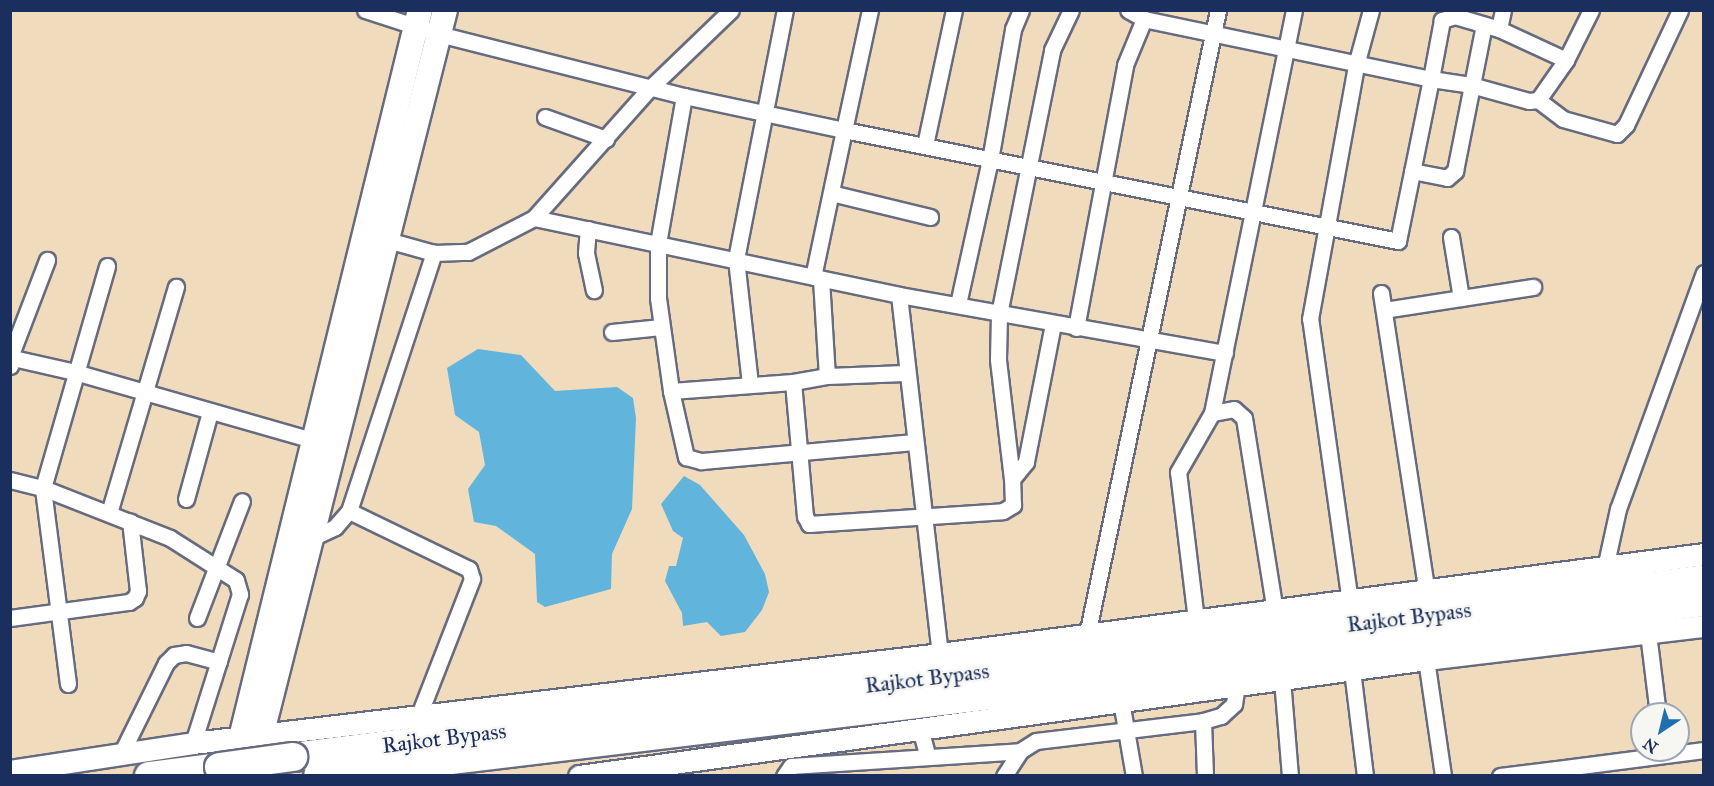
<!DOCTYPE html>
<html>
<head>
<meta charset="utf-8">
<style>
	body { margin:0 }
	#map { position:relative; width:1714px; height:786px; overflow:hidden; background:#f1dbbd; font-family:"IM FELL Great Primer",serif }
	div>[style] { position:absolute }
	.water>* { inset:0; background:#61b5dd }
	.roads { filter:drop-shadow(2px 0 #666b7f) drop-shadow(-2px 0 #666b7f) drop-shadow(0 2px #666b7f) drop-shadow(0 -2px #666b7f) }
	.street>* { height:15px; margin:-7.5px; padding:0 7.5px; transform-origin:7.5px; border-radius:7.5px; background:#fff }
	.secondary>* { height:21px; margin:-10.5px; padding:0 10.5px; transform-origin:10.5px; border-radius:10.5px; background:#fff }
	.primary>* { height:24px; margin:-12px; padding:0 12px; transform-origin:12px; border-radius:12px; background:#fff }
	.highway>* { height:28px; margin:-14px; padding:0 14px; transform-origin:14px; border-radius:14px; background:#fff }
	.bridges { filter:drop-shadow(2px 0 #666b7f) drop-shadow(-2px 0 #666b7f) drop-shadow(0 2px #666b7f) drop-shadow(0 -2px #666b7f) }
	.highway-bridge>* { height:28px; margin:-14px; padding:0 14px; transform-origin:14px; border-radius:14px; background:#fff }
	span { translate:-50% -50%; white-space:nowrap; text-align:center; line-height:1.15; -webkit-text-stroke:5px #f6f6f2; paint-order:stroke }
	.street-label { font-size:22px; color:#1b2f5e }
	.frame { position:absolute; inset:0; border:12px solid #1b2f5e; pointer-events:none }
	.north { position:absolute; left:1630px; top:702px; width:60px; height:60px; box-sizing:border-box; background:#f6f6f2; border:2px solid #9ea6b7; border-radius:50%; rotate:215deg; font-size:16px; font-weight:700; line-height:24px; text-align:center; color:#1b2f5e }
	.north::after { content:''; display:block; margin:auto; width:21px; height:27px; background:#1f6fb2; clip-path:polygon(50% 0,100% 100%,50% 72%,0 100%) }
</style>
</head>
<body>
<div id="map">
	<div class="water">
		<i style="clip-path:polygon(478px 349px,521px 355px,555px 391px,617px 387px,633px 398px,636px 418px,632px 509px,612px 554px,611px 589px,545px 607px,537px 602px,535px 554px,496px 526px,474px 522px,468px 489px,485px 465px,479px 432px,455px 415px,447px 368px)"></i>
		<i style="clip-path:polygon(684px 476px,700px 485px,744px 535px,765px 574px,769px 592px,762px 610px,745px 632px,721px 636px,707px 622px,683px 626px,682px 613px,665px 581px,669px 566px,676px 566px,683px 538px,673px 531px,661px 504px)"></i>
	</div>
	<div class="roads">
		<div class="street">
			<i style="left:365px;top:10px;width:78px;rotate:18deg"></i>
			<i style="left:439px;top:34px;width:253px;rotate:14.2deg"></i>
			<i style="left:684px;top:96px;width:149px;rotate:100deg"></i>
			<i style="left:658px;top:243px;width:55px;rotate:90deg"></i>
			<i style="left:658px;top:298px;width:94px;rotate:82deg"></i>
			<i style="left:671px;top:391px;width:68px;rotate:77.2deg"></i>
			<i style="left:686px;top:457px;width:16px;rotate:15deg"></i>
			<i style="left:701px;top:461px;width:215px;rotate:-5.1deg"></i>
			<i style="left:870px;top:10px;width:123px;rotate:102.2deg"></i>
			<i style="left:844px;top:130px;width:565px;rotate:11.33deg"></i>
			<i style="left:1398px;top:241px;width:165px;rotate:-78.5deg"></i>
			<i style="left:1431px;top:79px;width:293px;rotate:-168.2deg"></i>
			<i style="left:1144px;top:19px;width:18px;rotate:-151deg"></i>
			<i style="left:1503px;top:10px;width:19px;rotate:102deg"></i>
			<i style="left:1499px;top:29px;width:46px;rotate:-163.5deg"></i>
			<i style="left:1455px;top:16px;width:14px;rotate:163deg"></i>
			<i style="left:1442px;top:20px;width:60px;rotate:100.6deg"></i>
			<i style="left:1431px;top:79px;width:40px;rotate:8.5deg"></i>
			<i style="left:1471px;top:85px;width:60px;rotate:15.4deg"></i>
			<i style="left:1529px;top:101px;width:9px;rotate:-6deg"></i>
			<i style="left:1538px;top:100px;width:49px;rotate:-55deg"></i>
			<i style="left:1566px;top:60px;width:56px;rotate:-63.4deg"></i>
			<i style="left:1499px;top:29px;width:74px;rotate:24.8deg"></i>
			<i style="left:684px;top:96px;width:164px;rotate:12deg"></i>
			<i style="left:844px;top:130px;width:150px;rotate:101.9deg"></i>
			<i style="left:1538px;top:100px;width:31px;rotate:37deg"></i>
			<i style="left:1563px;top:119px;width:56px;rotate:15.5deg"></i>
			<i style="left:1617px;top:134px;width:13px;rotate:-45deg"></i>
			<i style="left:1626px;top:125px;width:127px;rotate:-64.8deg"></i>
			<i style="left:545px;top:117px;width:65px;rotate:19.8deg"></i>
			<i style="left:925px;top:145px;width:138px;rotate:-77.9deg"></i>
			<i style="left:1412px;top:171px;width:36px;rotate:11deg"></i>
			<i style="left:1447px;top:178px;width:11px;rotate:-41deg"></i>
			<i style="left:1455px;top:171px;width:149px;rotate:-78.8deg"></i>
			<i style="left:831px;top:193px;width:102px;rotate:13.6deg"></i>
			<i style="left:534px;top:218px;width:373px;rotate:11.9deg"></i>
			<i style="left:899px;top:295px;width:331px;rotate:10.1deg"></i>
			<i style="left:588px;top:229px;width:24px;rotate:95deg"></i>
			<i style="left:586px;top:253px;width:38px;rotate:78deg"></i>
			<i style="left:1451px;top:237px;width:62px;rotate:80.7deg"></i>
			<i style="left:380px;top:238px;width:56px;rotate:15.5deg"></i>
			<i style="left:434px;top:253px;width:34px;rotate:-2deg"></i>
			<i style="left:468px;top:252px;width:74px;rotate:-27.3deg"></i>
			<i style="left:534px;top:218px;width:174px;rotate:-48.3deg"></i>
			<i style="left:650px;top:88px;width:112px;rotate:-43.9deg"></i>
			<i style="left:821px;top:279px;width:97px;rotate:86.5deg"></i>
			<i style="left:827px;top:376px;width:78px;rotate:-2.2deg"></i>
			<i style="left:1381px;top:293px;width:303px;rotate:81.3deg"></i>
			<i style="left:899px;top:295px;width:361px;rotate:83.5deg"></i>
			<i style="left:958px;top:304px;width:148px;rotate:-77.5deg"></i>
			<i style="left:990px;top:160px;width:133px;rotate:-80deg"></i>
			<i style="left:1013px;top:29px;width:21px;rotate:-67deg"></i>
			<i style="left:1384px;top:310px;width:151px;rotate:-8.8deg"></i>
			<i style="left:1053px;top:324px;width:141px;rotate:101.1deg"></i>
			<i style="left:1026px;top:462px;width:22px;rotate:129deg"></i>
			<i style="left:1012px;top:479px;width:121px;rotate:-96.7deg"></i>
			<i style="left:998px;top:359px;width:45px;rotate:-88.7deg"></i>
			<i style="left:999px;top:314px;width:269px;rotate:-78.6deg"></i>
			<i style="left:1052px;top:50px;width:44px;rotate:-64.6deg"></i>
			<i style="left:1076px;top:328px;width:268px;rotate:-79.4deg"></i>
			<i style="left:1125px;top:65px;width:50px;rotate:-67.6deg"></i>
			<i style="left:612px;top:332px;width:49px;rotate:-5.8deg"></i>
			<i style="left:10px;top:357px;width:104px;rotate:-69.1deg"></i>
			<i style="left:10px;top:366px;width:9px;rotate:-69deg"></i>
			<i style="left:13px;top:358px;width:64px;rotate:12.7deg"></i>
			<i style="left:75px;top:372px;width:257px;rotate:16deg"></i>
			<i style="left:793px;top:382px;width:135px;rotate:84.9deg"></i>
			<i style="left:805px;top:516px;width:9px;rotate:63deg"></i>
			<i style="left:809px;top:524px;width:194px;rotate:-3.8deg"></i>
			<i style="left:1003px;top:511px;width:12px;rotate:-31deg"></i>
			<i style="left:1013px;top:505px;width:26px;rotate:-92deg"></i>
			<i style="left:750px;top:384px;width:126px;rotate:-96.4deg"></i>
			<i style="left:736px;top:259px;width:254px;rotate:-78.9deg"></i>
			<i style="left:671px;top:391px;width:122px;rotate:-4.2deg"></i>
			<i style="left:793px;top:382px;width:35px;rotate:-10deg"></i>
			<i style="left:1212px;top:413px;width:22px;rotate:-10deg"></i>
			<i style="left:1234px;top:409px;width:13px;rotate:42deg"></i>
			<i style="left:1244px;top:418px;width:195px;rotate:80.9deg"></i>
			<i style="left:10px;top:480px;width:34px;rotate:14deg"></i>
			<i style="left:43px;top:488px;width:136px;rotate:21.5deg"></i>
			<i style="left:170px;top:538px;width:78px;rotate:32.5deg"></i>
			<i style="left:236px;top:580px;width:15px;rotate:74deg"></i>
			<i style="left:240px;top:594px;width:156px;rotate:107.5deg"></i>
			<i style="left:186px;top:499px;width:90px;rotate:-74.6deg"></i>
			<i style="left:349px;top:511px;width:272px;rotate:-71.8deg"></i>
			<i style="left:109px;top:513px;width:236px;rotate:-73.5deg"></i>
			<i style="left:314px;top:537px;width:23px;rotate:-25deg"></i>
			<i style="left:335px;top:527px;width:21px;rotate:-49deg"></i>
			<i style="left:349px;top:511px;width:133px;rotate:25.8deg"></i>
			<i style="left:469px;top:569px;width:10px;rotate:73deg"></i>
			<i style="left:472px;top:579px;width:146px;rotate:111.3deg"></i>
			<i style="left:1605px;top:568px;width:60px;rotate:-77.6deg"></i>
			<i style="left:1618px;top:509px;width:251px;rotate:-70deg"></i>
			<i style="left:1350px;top:602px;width:286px;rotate:-98deg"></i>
			<i style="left:1310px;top:319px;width:258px;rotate:-79.7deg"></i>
			<i style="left:1356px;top:65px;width:57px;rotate:-74.7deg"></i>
			<i style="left:10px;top:618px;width:120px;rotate:-7.7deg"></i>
			<i style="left:129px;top:602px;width:7px;rotate:-34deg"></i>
			<i style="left:135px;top:598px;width:8px;rotate:-67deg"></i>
			<i style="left:138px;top:591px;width:70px;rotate:-96.5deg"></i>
			<i style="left:197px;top:618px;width:125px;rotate:-69deg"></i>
			<i style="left:1196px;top:620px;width:149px;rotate:-96.9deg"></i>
			<i style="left:1178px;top:472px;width:68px;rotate:-60deg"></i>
			<i style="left:1212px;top:413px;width:411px;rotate:-78.5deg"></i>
			<i style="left:1648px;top:633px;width:82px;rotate:83deg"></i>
			<i style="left:1087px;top:635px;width:639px;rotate:-78.16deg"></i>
			<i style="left:1426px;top:659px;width:118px;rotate:81.7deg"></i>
			<i style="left:1352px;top:670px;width:107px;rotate:83deg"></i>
			<i style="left:1282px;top:679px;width:97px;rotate:85.3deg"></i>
			<i style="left:68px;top:684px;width:198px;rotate:-97.3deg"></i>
			<i style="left:43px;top:488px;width:231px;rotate:-73.9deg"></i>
			<i style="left:1121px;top:701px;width:76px;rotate:80.2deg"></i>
			<i style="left:1203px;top:721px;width:55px;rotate:87.9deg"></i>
			<i style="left:920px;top:728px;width:30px;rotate:75deg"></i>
			<i style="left:121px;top:754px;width:102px;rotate:-63.7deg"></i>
			<i style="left:166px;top:663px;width:11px;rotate:-45deg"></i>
			<i style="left:174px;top:655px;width:12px;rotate:-9deg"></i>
			<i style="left:186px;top:653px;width:34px;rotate:15deg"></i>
			<i style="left:1557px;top:769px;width:148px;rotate:-7.4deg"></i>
			<i style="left:784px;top:776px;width:12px;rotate:-55deg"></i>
			<i style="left:791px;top:766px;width:229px;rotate:-3.7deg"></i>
			<i style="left:1004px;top:776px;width:30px;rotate:-57deg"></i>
			<i style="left:1020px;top:751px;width:19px;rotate:-32deg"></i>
			<i style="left:1036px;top:741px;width:168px;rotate:-6.8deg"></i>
			<i style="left:1203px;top:721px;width:19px;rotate:-16deg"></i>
			<i style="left:1221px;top:716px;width:18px;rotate:-43deg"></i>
			<i style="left:1234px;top:704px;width:19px;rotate:-81deg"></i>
			<i style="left:1500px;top:776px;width:57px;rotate:-7deg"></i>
			<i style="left:1557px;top:769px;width:7px;rotate:82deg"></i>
		</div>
		<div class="secondary">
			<i style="left:10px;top:771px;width:185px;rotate:-8.7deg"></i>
			<i style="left:193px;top:743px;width:752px;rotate:-6.79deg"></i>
			<i style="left:940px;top:654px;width:771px;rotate:-7.46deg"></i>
			<i style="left:579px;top:776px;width:855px;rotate:-7.86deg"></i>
			<i style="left:1426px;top:659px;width:280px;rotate:-6.8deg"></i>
		</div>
		<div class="primary">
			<i style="left:261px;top:736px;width:749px;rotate:-75.78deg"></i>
			<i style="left:241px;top:738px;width:750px;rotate:-76.19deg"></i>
		</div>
		<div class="highway">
			<i style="left:293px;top:757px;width:1422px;rotate:-7.19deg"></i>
			<i style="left:149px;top:776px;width:71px;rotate:-7.3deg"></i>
			<i style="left:318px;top:776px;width:872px;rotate:-6.85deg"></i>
			<i style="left:1184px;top:672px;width:525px;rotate:-7.67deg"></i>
		</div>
	</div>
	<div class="bridges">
		<div class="highway-bridge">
			<i style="left:219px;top:767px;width:75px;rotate:-7.7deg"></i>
		</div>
	</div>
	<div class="street-label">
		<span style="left:1409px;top:617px;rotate:-7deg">Rajkot Bypass</span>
		<span style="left:927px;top:678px;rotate:-7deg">Rajkot Bypass</span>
		<span style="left:444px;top:738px;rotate:-7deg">Rajkot Bypass</span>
	</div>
	<div class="frame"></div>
	<div class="north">N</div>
</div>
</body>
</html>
